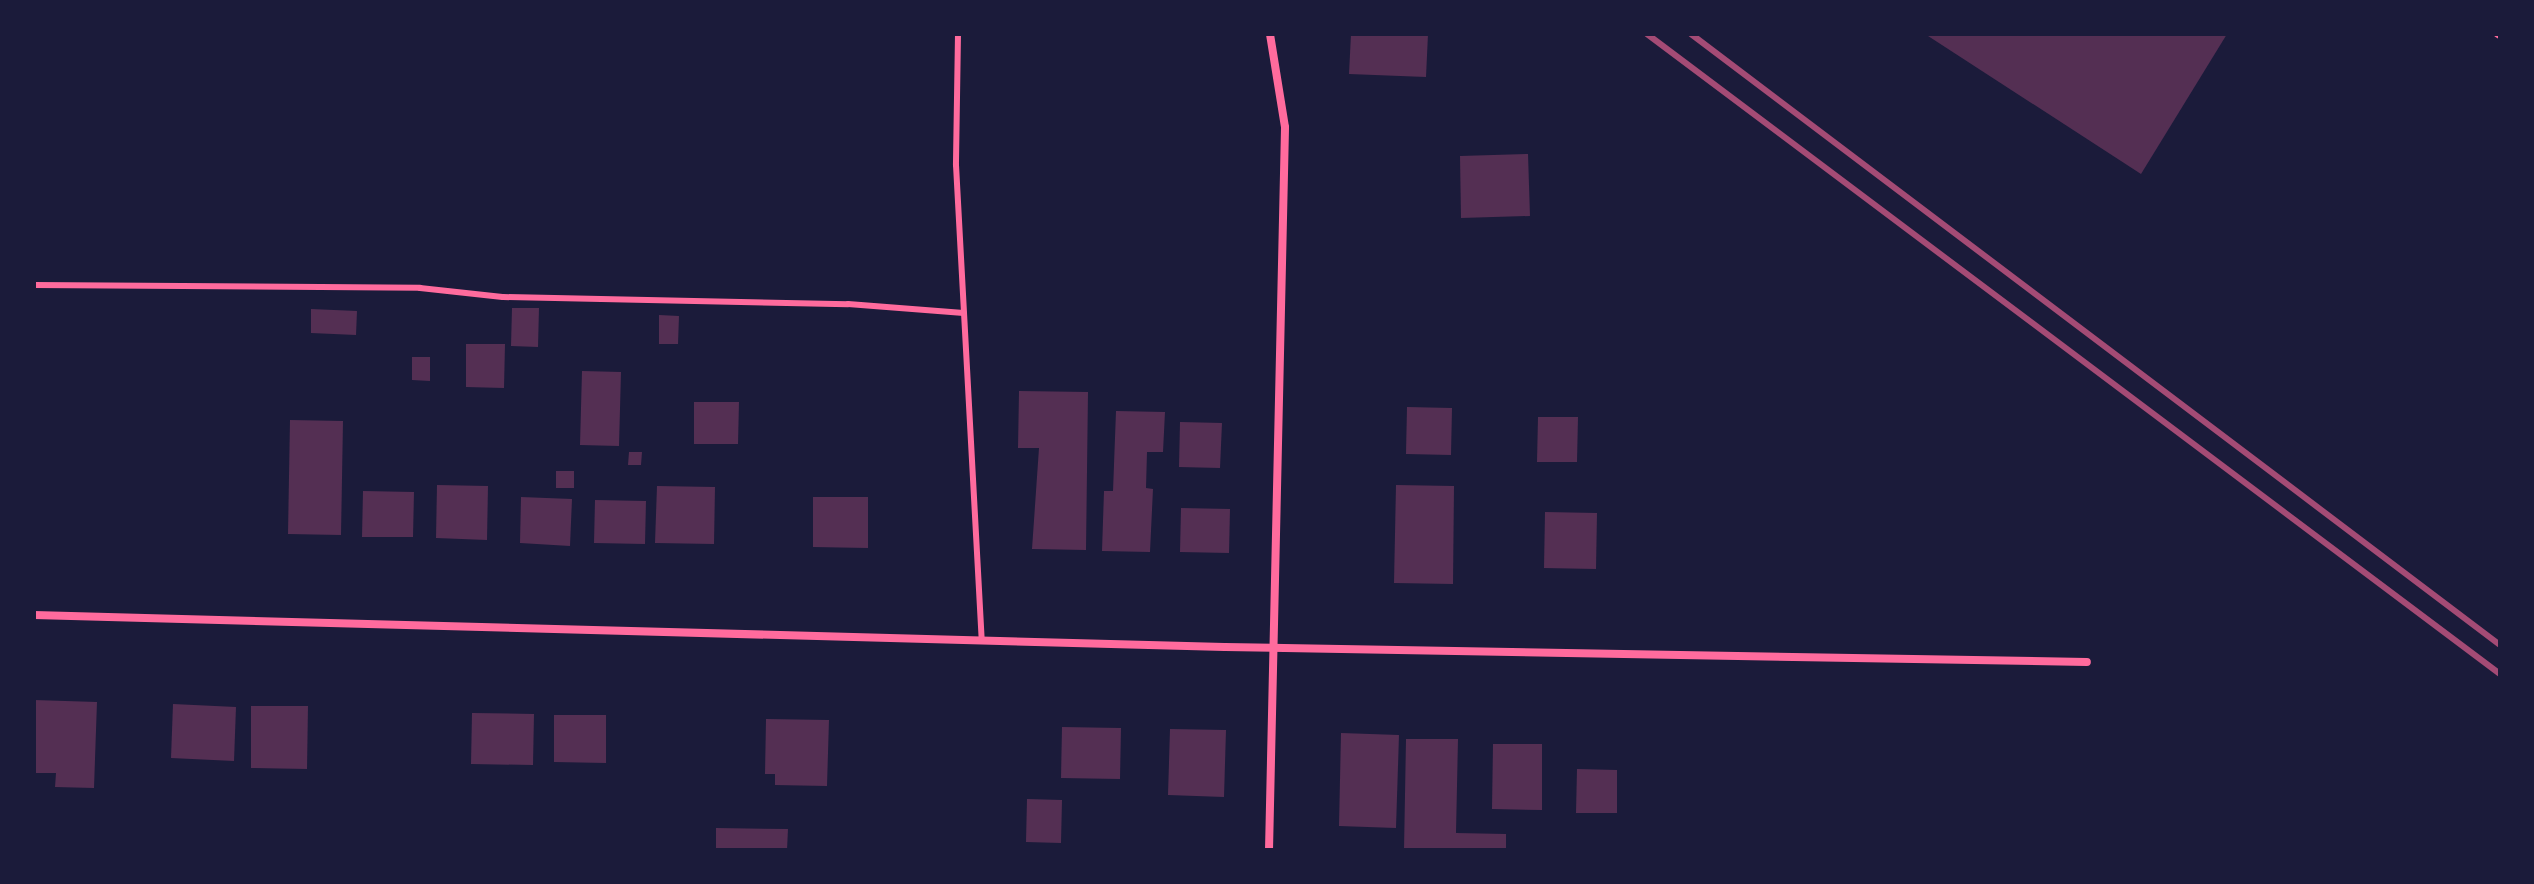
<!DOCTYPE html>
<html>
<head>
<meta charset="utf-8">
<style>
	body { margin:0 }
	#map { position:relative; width:2534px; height:884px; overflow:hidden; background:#1b1b3a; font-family:"Nunito Sans",sans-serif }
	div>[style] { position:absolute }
	.building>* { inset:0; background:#542f53 }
	.service>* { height:6px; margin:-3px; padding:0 3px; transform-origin:3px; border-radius:3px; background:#ff6b9d }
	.minor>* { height:8px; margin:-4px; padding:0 4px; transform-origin:4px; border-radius:4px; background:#ff6b9d }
	.rail>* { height:6px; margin:-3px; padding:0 3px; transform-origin:3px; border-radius:3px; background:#a44b75 }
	span { translate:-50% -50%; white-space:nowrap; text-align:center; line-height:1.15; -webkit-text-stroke:8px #1b1b3a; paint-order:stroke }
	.frame { position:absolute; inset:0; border:36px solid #1b1b3a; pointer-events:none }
</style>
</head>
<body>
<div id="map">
	<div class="building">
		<i style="clip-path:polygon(1351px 34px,1428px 34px,1426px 77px,1349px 74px)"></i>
		<i style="clip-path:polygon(1925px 34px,2227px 34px,2141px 174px)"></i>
		<i style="clip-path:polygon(1528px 154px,1530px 216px,1461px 218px,1460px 156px)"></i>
		<i style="clip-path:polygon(512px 308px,539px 308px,538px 347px,511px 346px)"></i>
		<i style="clip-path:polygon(311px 309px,357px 311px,356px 335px,311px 333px)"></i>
		<i style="clip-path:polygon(659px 315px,679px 316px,678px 344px,659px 344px)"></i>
		<i style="clip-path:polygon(466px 344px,505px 344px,504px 388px,466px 387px)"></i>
		<i style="clip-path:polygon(412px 357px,430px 357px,430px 381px,412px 380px)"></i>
		<i style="clip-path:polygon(582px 371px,621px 372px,619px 446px,580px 445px)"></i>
		<i style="clip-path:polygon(1019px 391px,1088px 392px,1086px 550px,1032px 549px,1039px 448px,1018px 448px)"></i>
		<i style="clip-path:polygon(694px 402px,739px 402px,738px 444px,694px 444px)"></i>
		<i style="clip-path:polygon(1407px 407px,1452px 408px,1451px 455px,1406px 454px)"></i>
		<i style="clip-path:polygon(1116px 411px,1165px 412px,1163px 452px,1147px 452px,1146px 488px,1153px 489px,1150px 552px,1102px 551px,1104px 491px,1113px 491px)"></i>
		<i style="clip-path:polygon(1538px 417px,1578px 417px,1577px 462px,1537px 462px)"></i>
		<i style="clip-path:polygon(290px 420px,343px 421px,341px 535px,288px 534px)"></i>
		<i style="clip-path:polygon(1180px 422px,1222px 423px,1220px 468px,1179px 467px)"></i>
		<i style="clip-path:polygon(629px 452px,642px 452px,641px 465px,628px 465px)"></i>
		<i style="clip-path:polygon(556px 471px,574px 471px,574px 488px,556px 488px)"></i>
		<i style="clip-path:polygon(437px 485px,488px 486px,487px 540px,436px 538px)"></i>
		<i style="clip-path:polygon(1396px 485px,1454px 486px,1453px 584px,1394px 583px)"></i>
		<i style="clip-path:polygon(657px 486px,715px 487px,714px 544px,655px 543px)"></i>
		<i style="clip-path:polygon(363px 491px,414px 492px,413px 537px,362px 537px)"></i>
		<i style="clip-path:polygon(521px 497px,572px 499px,570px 546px,520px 543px)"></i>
		<i style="clip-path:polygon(813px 497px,868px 497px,868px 548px,813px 547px)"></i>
		<i style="clip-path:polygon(595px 500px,646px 501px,645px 544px,594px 543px)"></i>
		<i style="clip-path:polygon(1181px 508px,1230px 509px,1229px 553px,1180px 552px)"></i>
		<i style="clip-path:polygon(1545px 512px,1597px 513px,1596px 569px,1544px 568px)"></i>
		<i style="clip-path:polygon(34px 700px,97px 702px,94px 788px,55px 787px,56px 773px,34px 773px)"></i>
		<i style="clip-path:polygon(173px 704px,236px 707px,234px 761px,171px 758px)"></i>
		<i style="clip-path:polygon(251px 706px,308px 706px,307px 769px,251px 768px)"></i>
		<i style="clip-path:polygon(472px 713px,534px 714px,533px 765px,471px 764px)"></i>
		<i style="clip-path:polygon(554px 715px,606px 715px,606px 763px,554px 762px)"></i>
		<i style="clip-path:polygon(766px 719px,829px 720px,827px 786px,775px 785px,775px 774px,765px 774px)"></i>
		<i style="clip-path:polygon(1062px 727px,1121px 728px,1120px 779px,1061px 778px)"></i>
		<i style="clip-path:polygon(1170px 729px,1226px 730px,1224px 797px,1168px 795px)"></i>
		<i style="clip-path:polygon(1341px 733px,1399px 735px,1396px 828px,1339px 826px)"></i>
		<i style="clip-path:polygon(1406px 739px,1458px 739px,1456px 833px,1506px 834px,1506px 850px,1404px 850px)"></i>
		<i style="clip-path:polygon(1493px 744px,1542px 744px,1542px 810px,1492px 809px)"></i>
		<i style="clip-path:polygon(1577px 769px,1617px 770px,1617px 813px,1576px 813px)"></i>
		<i style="clip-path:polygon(1027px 799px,1062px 800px,1061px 843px,1026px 842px)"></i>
		<i style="clip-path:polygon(716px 828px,788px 829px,787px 850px,716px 850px)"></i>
	</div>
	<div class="service">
		<i style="left:958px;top:34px;width:131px;rotate:90.9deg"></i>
		<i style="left:956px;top:165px;width:474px;rotate:86.9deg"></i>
		<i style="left:34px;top:285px;width:386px;rotate:0.4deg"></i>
		<i style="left:420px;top:288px;width:83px;rotate:6.2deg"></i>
		<i style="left:503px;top:297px;width:345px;rotate:1.2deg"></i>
		<i style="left:848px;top:304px;width:116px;rotate:4.4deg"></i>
	</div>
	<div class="minor">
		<i style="left:2498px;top:34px;width:2px;rotate:27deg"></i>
		<i style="left:34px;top:615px;width:1191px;rotate:1.54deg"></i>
		<i style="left:1225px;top:647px;width:862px;rotate:1deg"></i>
		<i style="left:1269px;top:850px;width:723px;rotate:-88.73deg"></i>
		<i style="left:1285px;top:127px;width:94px;rotate:-99.2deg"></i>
	</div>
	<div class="rail">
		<i style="left:1647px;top:34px;width:1066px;rotate:36.88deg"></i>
		<i style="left:1691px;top:34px;width:1014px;rotate:37.06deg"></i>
	</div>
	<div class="frame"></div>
</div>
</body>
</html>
